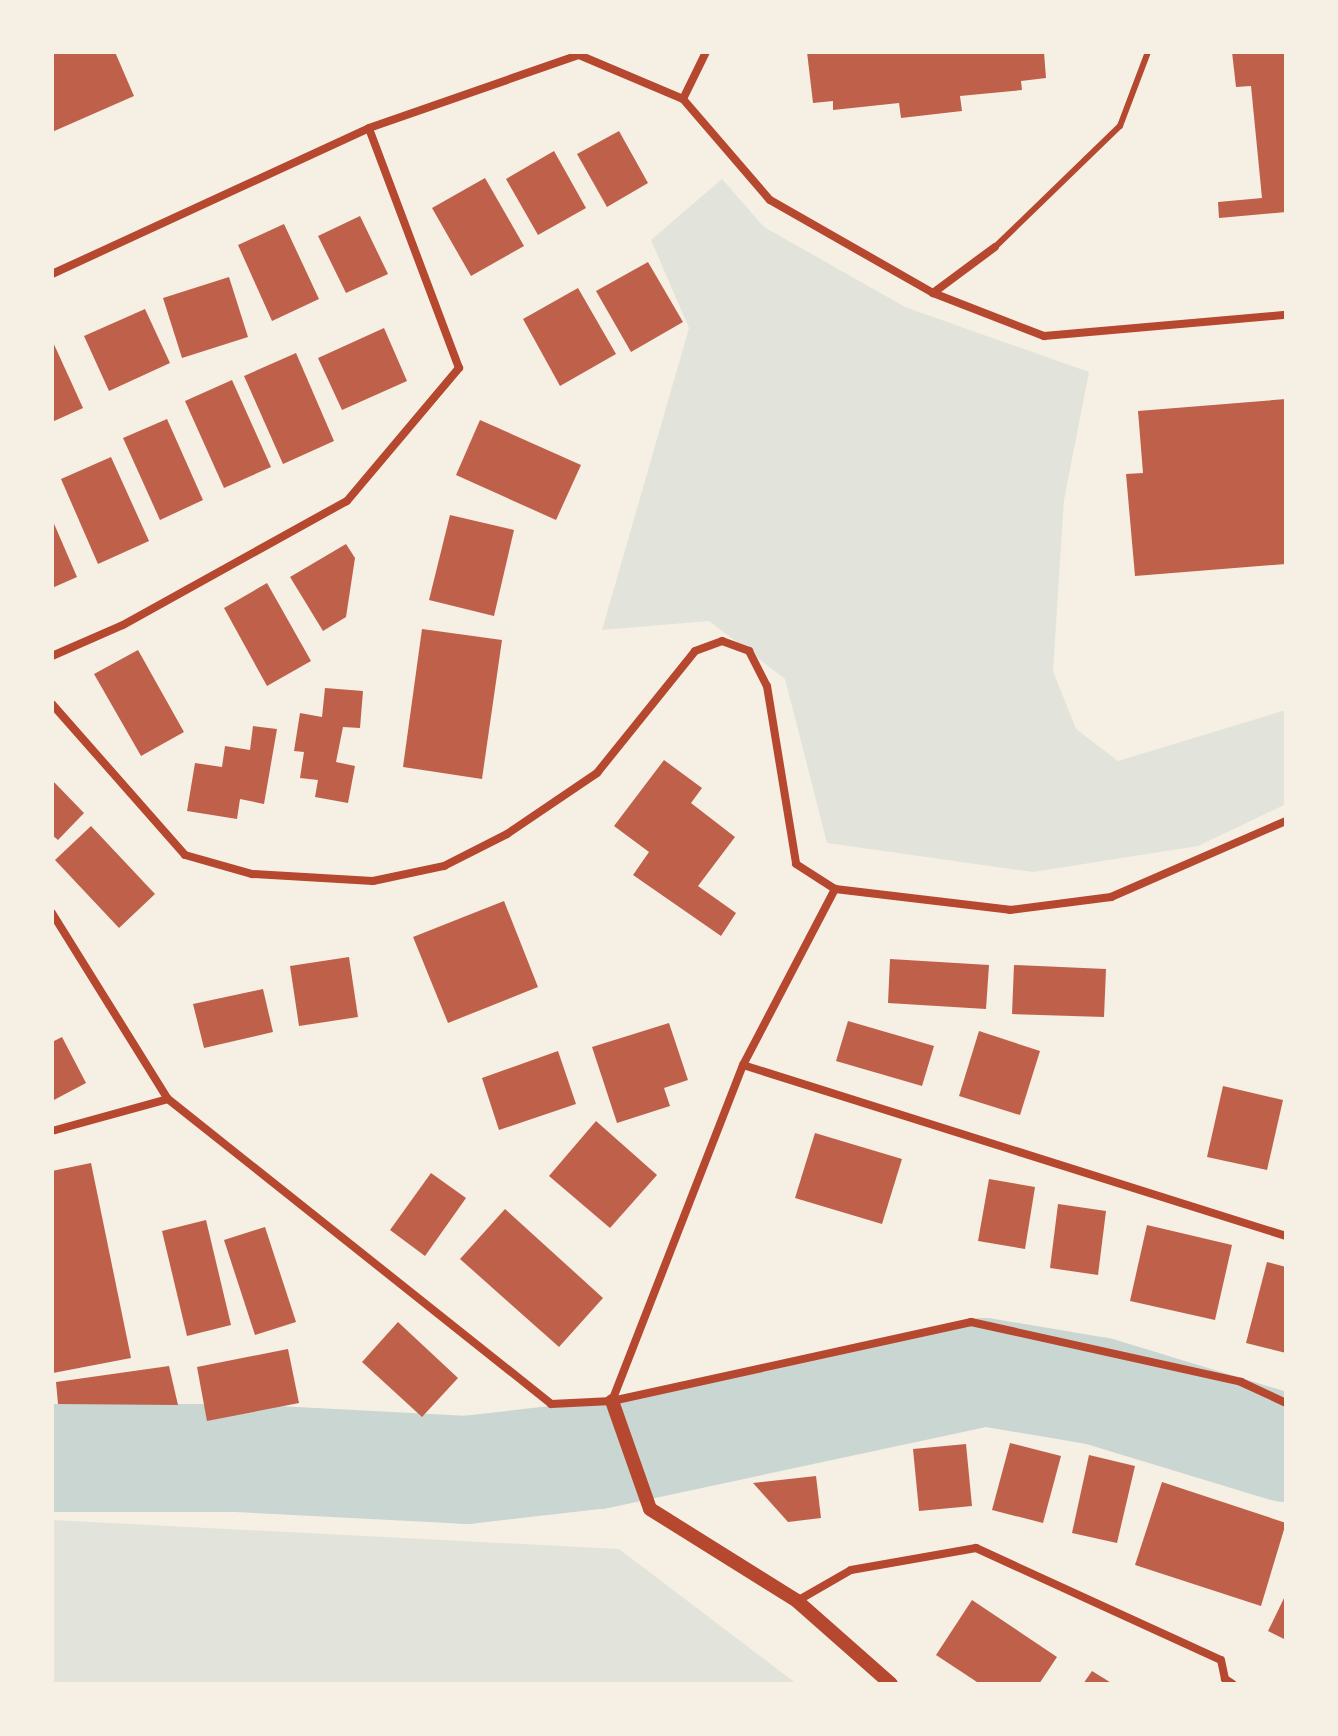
<!DOCTYPE html>
<html>
<head>
<meta charset="utf-8">
<style>
	body { margin:0 }
	#map { position:relative; width:1338px; height:1736px; overflow:hidden; background:#f6efe4; font-family:"Times New Roman",serif }
	div>[style] { position:absolute }
	.green>* { inset:0; background:#e2e4dc }
	.river>* { height:108px; margin:-54px; padding:0 54px; transform-origin:54px; border-radius:54px; background:#c9d6d2 }
	.building>* { inset:0; background:#bf614a }
	.service>* { height:6px; margin:-3px; padding:0 3px; transform-origin:3px; border-radius:3px; background:#b5482f }
	.minor>* { height:8px; margin:-4px; padding:0 4px; transform-origin:4px; border-radius:4px; background:#b5482f }
	.tertiary>* { height:14px; margin:-7px; padding:0 7px; transform-origin:7px; border-radius:7px; background:#b5482f }
	span { translate:-50% -50%; white-space:nowrap; text-align:center; line-height:1.15; -webkit-text-stroke:7px #f6efe4; paint-order:stroke }
	.frame { position:absolute; inset:0; border:54px solid #f6efe4; pointer-events:none }
</style>
</head>
<body>
<div id="map">
	<div class="green">
		<i style="clip-path:polygon(722px 179px,764px 227px,905px 307px,1089px 372px,1064px 500px,1053px 671px,1076px 729px,1118px 761px,1286px 710px,1286px 804px,1198px 846px,1033px 872px,827px 843px,785px 679px,709px 621px,602px 630px,689px 328px,651px 240px)"></i>
		<i style="clip-path:polygon(52px 1520px,619px 1549px,797px 1684px,52px 1684px)"></i>
	</div>
	<div class="river">
		<i style="left:52px;top:1458px;width:186px"></i>
		<i style="left:238px;top:1458px;width:228px;rotate:3deg"></i>
		<i style="left:466px;top:1470px;width:133px;rotate:-6.5deg"></i>
		<i style="left:598px;top:1455px;width:395px;rotate:-12.1deg"></i>
		<i style="left:984px;top:1372px;width:116px;rotate:9.5deg"></i>
		<i style="left:1098px;top:1391px;width:196px;rotate:16.9deg"></i>
	</div>
	<div class="building">
		<i style="clip-path:polygon(52px 52px,115px 52px,134px 96px,52px 132px)"></i>
		<i style="clip-path:polygon(807px 52px,1044px 52px,1046px 78px,1021px 81px,1022px 90px,960px 96px,962px 111px,901px 118px,899px 103px,833px 110px,833px 101px,813px 103px)"></i>
		<i style="clip-path:polygon(1232px 52px,1286px 52px,1286px 212px,1219px 218px,1218px 202px,1262px 198px,1251px 86px,1236px 87px)"></i>
		<i style="clip-path:polygon(619px 131px,648px 183px,607px 207px,577px 154px)"></i>
		<i style="clip-path:polygon(554px 151px,586px 208px,538px 235px,506px 179px)"></i>
		<i style="clip-path:polygon(485px 178px,524px 246px,471px 276px,432px 208px)"></i>
		<i style="clip-path:polygon(360px 216px,388px 274px,346px 293px,318px 236px)"></i>
		<i style="clip-path:polygon(284px 224px,319px 299px,272px 321px,238px 245px)"></i>
		<i style="clip-path:polygon(648px 262px,683px 322px,631px 352px,596px 291px)"></i>
		<i style="clip-path:polygon(229px 277px,248px 337px,182px 358px,163px 298px)"></i>
		<i style="clip-path:polygon(578px 288px,616px 354px,560px 386px,523px 319px)"></i>
		<i style="clip-path:polygon(145px 309px,170px 363px,109px 391px,84px 336px)"></i>
		<i style="clip-path:polygon(384px 328px,407px 381px,342px 410px,318px 358px)"></i>
		<i style="clip-path:polygon(52px 340px,83px 408px,52px 422px)"></i>
		<i style="clip-path:polygon(296px 353px,334px 441px,283px 464px,244px 376px)"></i>
		<i style="clip-path:polygon(232px 380px,271px 467px,224px 488px,185px 401px)"></i>
		<i style="clip-path:polygon(1286px 399px,1286px 564px,1135px 576px,1126px 474px,1143px 473px,1138px 411px)"></i>
		<i style="clip-path:polygon(167px 419px,203px 500px,160px 520px,123px 438px)"></i>
		<i style="clip-path:polygon(480px 420px,581px 465px,556px 520px,456px 475px)"></i>
		<i style="clip-path:polygon(111px 457px,149px 541px,98px 564px,61px 479px)"></i>
		<i style="clip-path:polygon(450px 515px,514px 530px,494px 616px,429px 600px)"></i>
		<i style="clip-path:polygon(52px 519px,77px 577px,52px 588px)"></i>
		<i style="clip-path:polygon(346px 544px,355px 558px,346px 617px,323px 631px,290px 577px)"></i>
		<i style="clip-path:polygon(267px 583px,311px 661px,267px 686px,224px 608px)"></i>
		<i style="clip-path:polygon(422px 629px,502px 640px,482px 779px,403px 767px)"></i>
		<i style="clip-path:polygon(138px 650px,184px 732px,141px 756px,94px 674px)"></i>
		<i style="clip-path:polygon(325px 688px,363px 691px,360px 728px,343px 727px,336px 762px,355px 766px,348px 803px,315px 797px,318px 780px,300px 778px,304px 752px,294px 751px,300px 713px,322px 717px)"></i>
		<i style="clip-path:polygon(253px 726px,277px 729px,264px 804px,240px 799px,237px 819px,187px 811px,195px 763px,222px 767px,225px 746px,250px 750px)"></i>
		<i style="clip-path:polygon(664px 760px,702px 788px,691px 803px,735px 837px,698px 886px,736px 913px,721px 936px,633px 875px,649px 852px,614px 826px)"></i>
		<i style="clip-path:polygon(52px 780px,84px 813px,58px 840px,52px 835px)"></i>
		<i style="clip-path:polygon(91px 826px,155px 894px,119px 928px,55px 860px)"></i>
		<i style="clip-path:polygon(504px 901px,538px 987px,448px 1023px,413px 937px)"></i>
		<i style="clip-path:polygon(349px 957px,358px 1017px,299px 1026px,290px 966px)"></i>
		<i style="clip-path:polygon(890px 959px,989px 965px,986px 1009px,888px 1003px)"></i>
		<i style="clip-path:polygon(1014px 965px,1106px 969px,1104px 1017px,1012px 1014px)"></i>
		<i style="clip-path:polygon(263px 989px,273px 1032px,204px 1048px,193px 1004px)"></i>
		<i style="clip-path:polygon(848px 1021px,934px 1046px,922px 1086px,836px 1061px)"></i>
		<i style="clip-path:polygon(669px 1023px,688px 1080px,664px 1088px,670px 1106px,617px 1123px,592px 1047px)"></i>
		<i style="clip-path:polygon(979px 1031px,1040px 1051px,1020px 1115px,959px 1096px)"></i>
		<i style="clip-path:polygon(62px 1037px,86px 1083px,52px 1101px,52px 1042px)"></i>
		<i style="clip-path:polygon(558px 1051px,576px 1104px,499px 1130px,482px 1078px)"></i>
		<i style="clip-path:polygon(1223px 1086px,1283px 1100px,1267px 1170px,1207px 1157px)"></i>
		<i style="clip-path:polygon(596px 1121px,657px 1175px,610px 1228px,549px 1176px)"></i>
		<i style="clip-path:polygon(815px 1133px,902px 1159px,882px 1224px,795px 1198px)"></i>
		<i style="clip-path:polygon(91px 1163px,131px 1358px,53px 1373px,52px 1171px)"></i>
		<i style="clip-path:polygon(431px 1173px,466px 1198px,425px 1256px,390px 1230px)"></i>
		<i style="clip-path:polygon(989px 1179px,1035px 1187px,1025px 1249px,978px 1241px)"></i>
		<i style="clip-path:polygon(1058px 1204px,1106px 1211px,1098px 1275px,1050px 1268px)"></i>
		<i style="clip-path:polygon(505px 1209px,603px 1298px,559px 1347px,460px 1259px)"></i>
		<i style="clip-path:polygon(206px 1220px,231px 1325px,187px 1336px,162px 1231px)"></i>
		<i style="clip-path:polygon(1147px 1225px,1232px 1245px,1215px 1320px,1130px 1301px)"></i>
		<i style="clip-path:polygon(265px 1227px,296px 1322px,255px 1335px,224px 1240px)"></i>
		<i style="clip-path:polygon(1267px 1262px,1286px 1267px,1286px 1353px,1246px 1343px)"></i>
		<i style="clip-path:polygon(398px 1322px,458px 1378px,422px 1417px,362px 1362px)"></i>
		<i style="clip-path:polygon(288px 1349px,299px 1403px,207px 1421px,197px 1367px)"></i>
		<i style="clip-path:polygon(169px 1366px,178px 1405px,58px 1404px,56px 1382px)"></i>
		<i style="clip-path:polygon(1010px 1443px,1061px 1456px,1043px 1523px,992px 1510px)"></i>
		<i style="clip-path:polygon(966px 1444px,972px 1506px,919px 1511px,913px 1449px)"></i>
		<i style="clip-path:polygon(1089px 1455px,1135px 1466px,1117px 1543px,1072px 1533px)"></i>
		<i style="clip-path:polygon(816px 1476px,821px 1518px,788px 1522px,753px 1483px)"></i>
		<i style="clip-path:polygon(1162px 1482px,1286px 1523px,1261px 1606px,1135px 1565px)"></i>
		<i style="clip-path:polygon(1286px 1594px,1286px 1640px,1268px 1631px)"></i>
		<i style="clip-path:polygon(972px 1600px,1057px 1657px,1039px 1684px,980px 1684px,936px 1655px)"></i>
		<i style="clip-path:polygon(1092px 1671px,1113px 1684px,1083px 1684px)"></i>
	</div>
	<div class="service">
		<i style="left:995px;top:247px;width:174px;rotate:-44.1deg"></i>
		<i style="left:1120px;top:126px;width:79px;rotate:-69.3deg"></i>
	</div>
	<div class="minor">
		<i style="left:683px;top:99px;width:52px;rotate:-63.9deg"></i>
		<i style="left:52px;top:274px;width:349px;rotate:-24.7deg"></i>
		<i style="left:369px;top:128px;width:222px;rotate:-19.2deg"></i>
		<i style="left:579px;top:55px;width:113px;rotate:22.9deg"></i>
		<i style="left:683px;top:99px;width:133px;rotate:49.3deg"></i>
		<i style="left:770px;top:200px;width:188px;rotate:29.7deg"></i>
		<i style="left:933px;top:293px;width:119px;rotate:21.2deg"></i>
		<i style="left:1044px;top:336px;width:243px;rotate:-5deg"></i>
		<i style="left:933px;top:293px;width:77px;rotate:-36.6deg"></i>
		<i style="left:52px;top:656px;width:77px;rotate:-23.6deg"></i>
		<i style="left:123px;top:625px;width:256px;rotate:-29deg"></i>
		<i style="left:347px;top:501px;width:174px;rotate:-49.9deg"></i>
		<i style="left:459px;top:368px;width:256px;rotate:-110.6deg"></i>
		<i style="left:52px;top:704px;width:201px;rotate:48.6deg"></i>
		<i style="left:185px;top:855px;width:70px;rotate:15.8deg"></i>
		<i style="left:252px;top:874px;width:121px;rotate:3.3deg"></i>
		<i style="left:373px;top:881px;width:73px;rotate:-11.9deg"></i>
		<i style="left:444px;top:866px;width:71px;rotate:-26.9deg"></i>
		<i style="left:507px;top:834px;width:109px;rotate:-34.1deg"></i>
		<i style="left:597px;top:773px;width:156px;rotate:-51.2deg"></i>
		<i style="left:695px;top:651px;width:29px;rotate:-20deg"></i>
		<i style="left:722px;top:641px;width:29px;rotate:20deg"></i>
		<i style="left:749px;top:651px;width:39px;rotate:63deg"></i>
		<i style="left:767px;top:686px;width:180px;rotate:80.7deg"></i>
		<i style="left:796px;top:864px;width:46px;rotate:32.7deg"></i>
		<i style="left:835px;top:889px;width:176px;rotate:6.8deg"></i>
		<i style="left:1010px;top:910px;width:102px;rotate:-7.3deg"></i>
		<i style="left:1111px;top:897px;width:191px;rotate:-23.5deg"></i>
		<i style="left:52px;top:913px;width:219px;rotate:58.1deg"></i>
		<i style="left:168px;top:1099px;width:490px;rotate:38.5deg"></i>
		<i style="left:551px;top:1404px;width:61px;rotate:-2.8deg"></i>
		<i style="left:612px;top:1401px;width:368px;rotate:-12.4deg"></i>
		<i style="left:971px;top:1322px;width:277px;rotate:12.5deg"></i>
		<i style="left:1241px;top:1382px;width:50px;rotate:25deg"></i>
		<i style="left:743px;top:1065px;width:569px;rotate:17.48deg"></i>
		<i style="left:52px;top:1131px;width:120px;rotate:-15.4deg"></i>
		<i style="left:612px;top:1401px;width:361px;rotate:-68.7deg"></i>
		<i style="left:743px;top:1065px;width:199px;rotate:-62.4deg"></i>
		<i style="left:797px;top:1601px;width:62px;rotate:-29.9deg"></i>
		<i style="left:851px;top:1570px;width:127px;rotate:-10deg"></i>
		<i style="left:976px;top:1548px;width:269px;rotate:24.6deg"></i>
		<i style="left:1221px;top:1660px;width:19px;rotate:78deg"></i>
		<i style="left:1225px;top:1679px;width:9px;rotate:32deg"></i>
	</div>
	<div class="tertiary">
		<i style="left:612px;top:1401px;width:114px;rotate:70.6deg"></i>
		<i style="left:650px;top:1509px;width:173px;rotate:32deg"></i>
		<i style="left:797px;top:1601px;width:125px;rotate:41.4deg"></i>
	</div>
	<div class="frame"></div>
</div>
</body>
</html>
